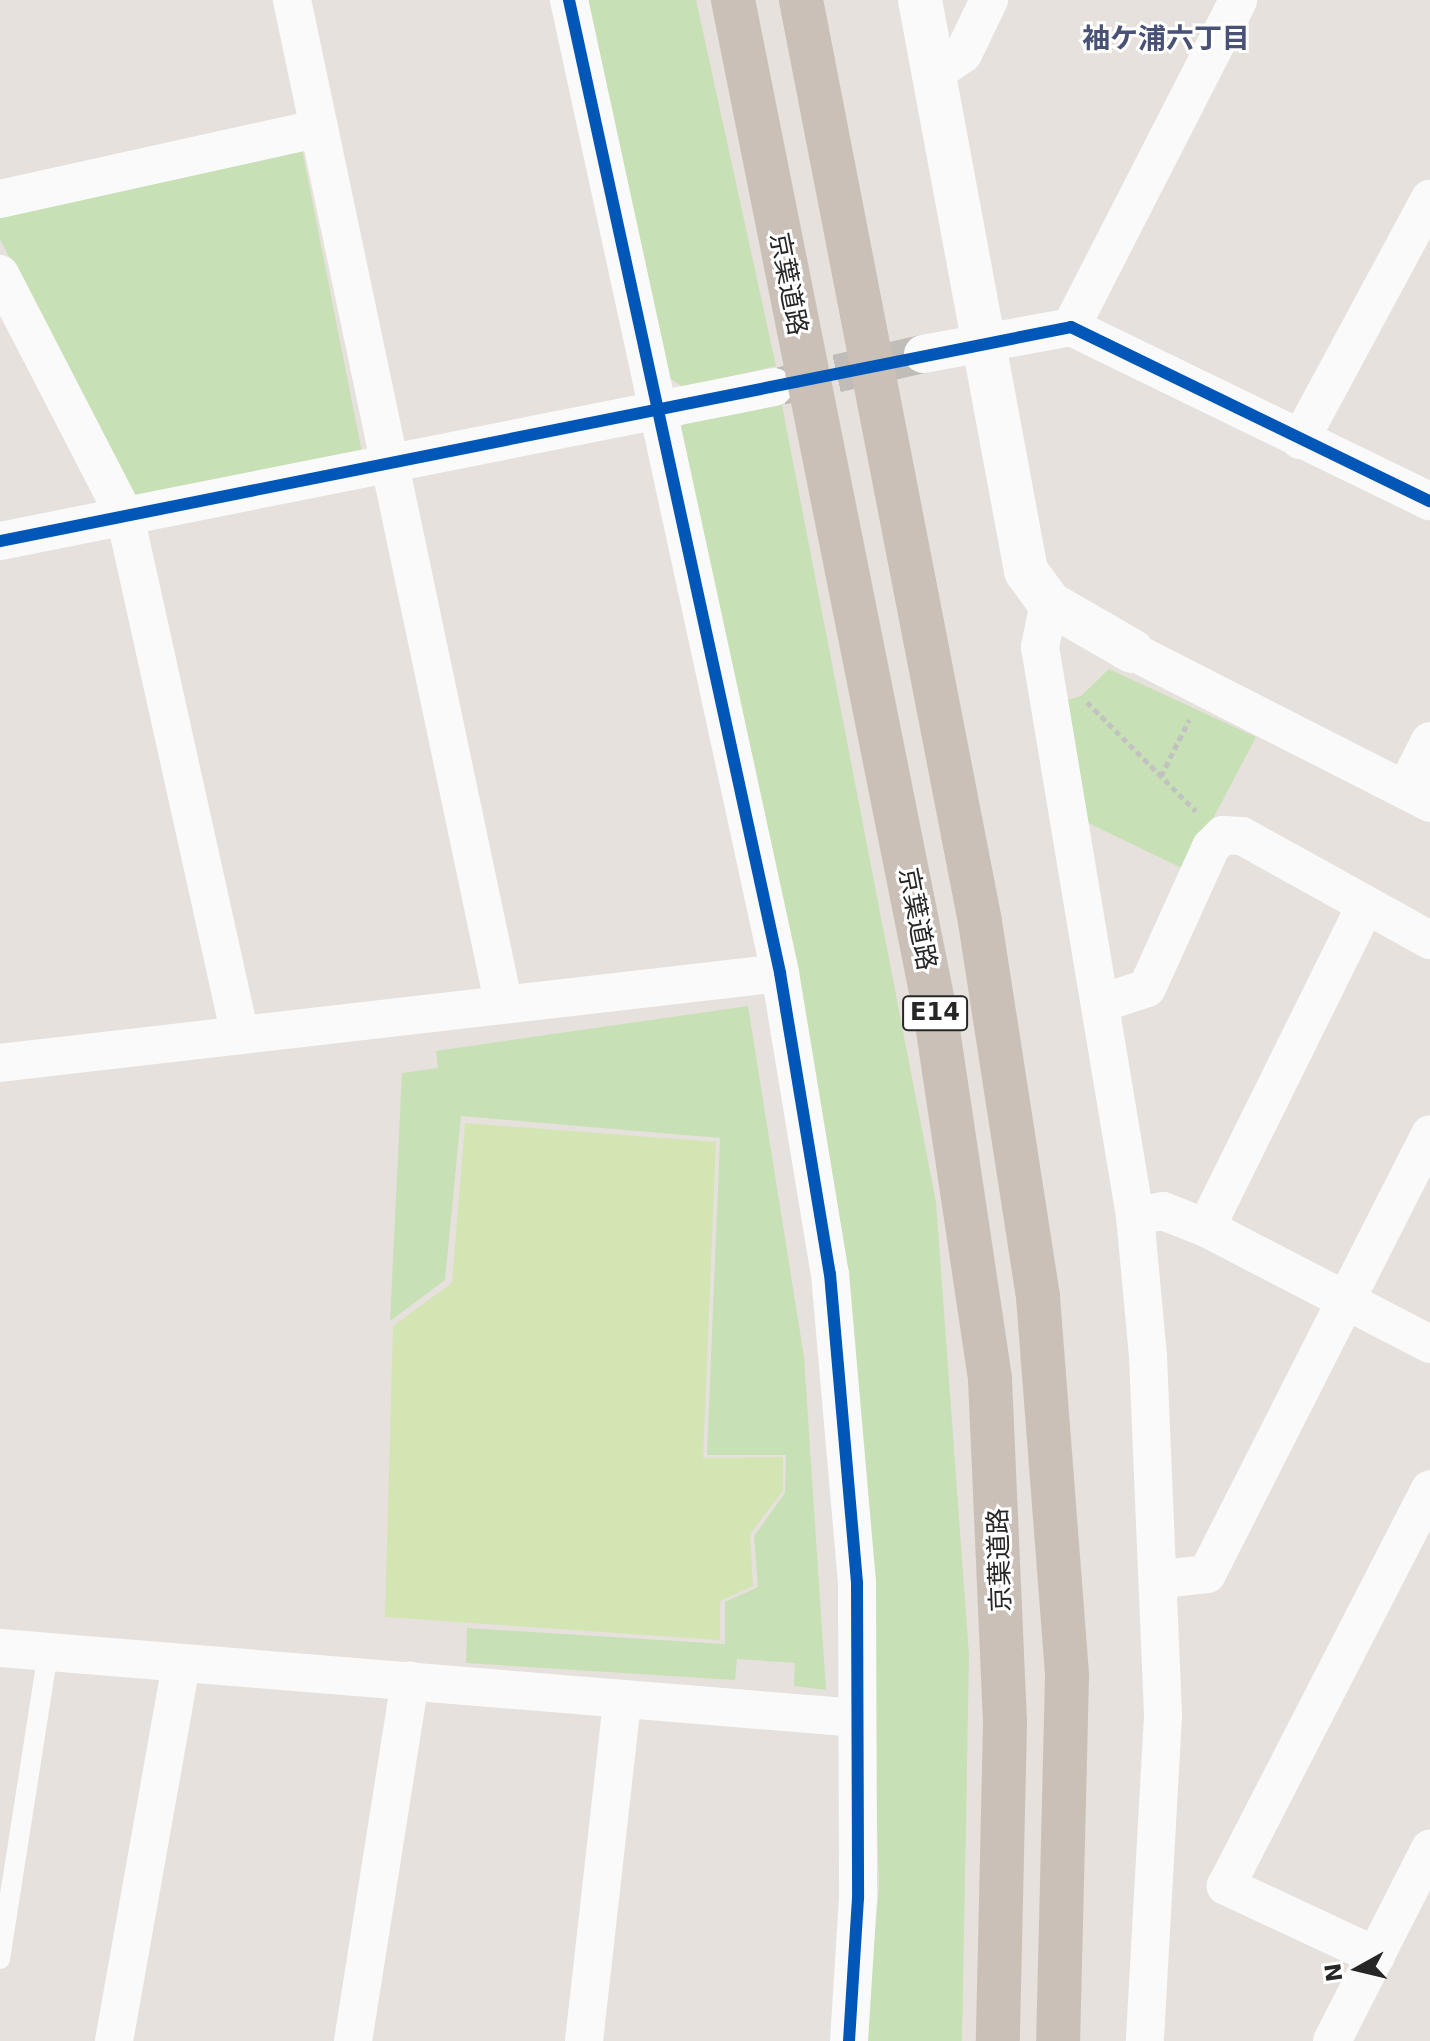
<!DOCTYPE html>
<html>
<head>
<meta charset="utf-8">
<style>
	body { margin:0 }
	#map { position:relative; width:1430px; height:2041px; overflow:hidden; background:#e6e1dc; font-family:"DejaVu Sans","Noto Sans JP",sans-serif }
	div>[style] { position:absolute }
	.green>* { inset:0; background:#c8e0b5 }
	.pitch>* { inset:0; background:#d3e5b3 }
	.minor-tunnel>* { height:38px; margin-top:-19px; transform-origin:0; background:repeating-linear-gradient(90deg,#c0bcb8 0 38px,transparent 0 57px) }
	.path>* { height:5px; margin-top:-2.5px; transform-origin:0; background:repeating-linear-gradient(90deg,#c2c2c1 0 6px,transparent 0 10px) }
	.service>* { height:20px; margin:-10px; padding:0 10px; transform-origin:10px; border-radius:10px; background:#fbfafa }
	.minor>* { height:38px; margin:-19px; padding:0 19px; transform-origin:19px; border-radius:19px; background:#fbfafa }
	.tertiary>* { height:44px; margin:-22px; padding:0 22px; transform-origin:22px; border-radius:22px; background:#fbfafa }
	.motorway>* { height:44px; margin:-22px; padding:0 22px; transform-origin:22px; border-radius:22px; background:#cac0b7 }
	.cycleway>* { height:12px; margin:-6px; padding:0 6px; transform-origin:6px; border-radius:6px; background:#0057b8 }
	span { translate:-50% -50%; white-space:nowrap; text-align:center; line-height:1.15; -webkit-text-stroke:6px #fff; paint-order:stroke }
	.shield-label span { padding:2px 6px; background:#fff; border:2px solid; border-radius:6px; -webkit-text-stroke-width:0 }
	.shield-label { font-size:24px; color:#272727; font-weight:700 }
	.street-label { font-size:26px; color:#272727 }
	.neighbourhood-label { font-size:28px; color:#495276; font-weight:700 }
	.north { position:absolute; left:1318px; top:1929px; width:80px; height:80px; -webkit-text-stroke:6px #fff; paint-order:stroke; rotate:262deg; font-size:22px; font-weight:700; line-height:32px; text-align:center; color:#272727 }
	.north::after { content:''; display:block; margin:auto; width:28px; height:36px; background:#272727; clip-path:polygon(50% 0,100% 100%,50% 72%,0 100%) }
</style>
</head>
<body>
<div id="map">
	<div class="green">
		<i style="clip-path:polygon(579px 0,696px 0,776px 366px,683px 387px,668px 377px)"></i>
		<i style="clip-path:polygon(302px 149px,363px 458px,133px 501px,0 239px,0 216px)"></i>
		<i style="clip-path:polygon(781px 400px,936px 1202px,969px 1655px,962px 2041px,865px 2041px,879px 1887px,869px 1559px,678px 430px,689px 419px)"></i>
		<i style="clip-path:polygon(1109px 669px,1256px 737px,1186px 870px,1084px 821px,1061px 702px,1081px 696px)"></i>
		<i style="clip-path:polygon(748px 1006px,804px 1357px,826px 1690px,794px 1686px,795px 1663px,737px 1659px,735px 1680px,466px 1663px,467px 1628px,725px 1644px,725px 1602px,758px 1587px,754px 1536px,785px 1493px,786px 1455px,707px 1455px,720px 1138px,461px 1116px,445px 1280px,390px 1321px,402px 1073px,438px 1068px,436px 1051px)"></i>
	</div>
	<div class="pitch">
		<i style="clip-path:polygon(465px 1123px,716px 1142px,703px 1458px,783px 1457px,783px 1491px,750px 1534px,753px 1586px,720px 1601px,720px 1640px,385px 1617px,393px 1326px,452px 1283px)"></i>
	</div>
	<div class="minor-tunnel">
		<i style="left:781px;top:386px;width:146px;rotate:-12.7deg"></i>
	</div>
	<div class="path">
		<i style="left:1087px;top:702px;width:154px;rotate:45deg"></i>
		<i style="left:1161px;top:776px;width:63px;rotate:-63.4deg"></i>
	</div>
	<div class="service">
		<i style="left:0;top:1959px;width:310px;rotate:-81.1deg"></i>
	</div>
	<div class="minor">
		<i style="left:292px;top:0;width:1023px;rotate:78.1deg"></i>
		<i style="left:569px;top:0;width:996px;rotate:77.76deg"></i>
		<i style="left:780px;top:973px;width:305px;rotate:80.6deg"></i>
		<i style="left:830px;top:1274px;width:310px;rotate:85deg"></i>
		<i style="left:857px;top:1583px;width:315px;rotate:89.8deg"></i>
		<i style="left:858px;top:1898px;width:143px;rotate:93.6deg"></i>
		<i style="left:934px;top:74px;width:35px;rotate:-35deg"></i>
		<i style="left:963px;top:54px;width:60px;rotate:-64.3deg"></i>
		<i style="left:0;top:199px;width:327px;rotate:-12.5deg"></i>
		<i style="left:0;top:274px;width:272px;rotate:62.7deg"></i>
		<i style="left:125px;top:516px;width:532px;rotate:77.51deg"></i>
		<i style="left:1071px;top:327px;width:367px;rotate:-62.9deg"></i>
		<i style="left:923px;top:354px;width:150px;rotate:-10.3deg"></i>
		<i style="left:1071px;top:327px;width:399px;rotate:25.9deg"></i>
		<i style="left:1300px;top:440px;width:274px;rotate:-61.7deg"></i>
		<i style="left:0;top:541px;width:789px;rotate:-11.25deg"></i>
		<i style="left:1049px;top:603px;width:45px;rotate:101.6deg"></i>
		<i style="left:1040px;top:647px;width:577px;rotate:80.52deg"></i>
		<i style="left:1135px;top:1216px;width:141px;rotate:84.7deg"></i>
		<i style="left:1148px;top:1356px;width:360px;rotate:87.6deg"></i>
		<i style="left:1163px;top:1716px;width:325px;rotate:93.2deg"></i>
		<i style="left:1132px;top:651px;width:335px;rotate:27deg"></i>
		<i style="left:1405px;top:790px;width:55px;rotate:-63deg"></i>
		<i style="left:1102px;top:1003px;width:47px;rotate:-18.4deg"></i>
		<i style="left:1147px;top:988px;width:155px;rotate:-65.6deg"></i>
		<i style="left:1211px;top:847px;width:17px;rotate:-45deg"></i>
		<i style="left:1223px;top:835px;width:19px;rotate:3deg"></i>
		<i style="left:1242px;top:836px;width:215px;rotate:29deg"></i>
		<i style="left:0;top:1063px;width:785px;rotate:-6.58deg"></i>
		<i style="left:1135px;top:1216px;width:28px;rotate:-10deg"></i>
		<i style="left:1163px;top:1211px;width:46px;rotate:21.6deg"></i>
		<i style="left:1206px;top:1228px;width:252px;rotate:27.4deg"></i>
		<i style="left:1206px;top:1228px;width:356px;rotate:-63.7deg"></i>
		<i style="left:1162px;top:1579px;width:45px;rotate:-6.3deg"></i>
		<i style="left:1207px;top:1574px;width:493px;rotate:-63.1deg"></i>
		<i style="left:0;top:1648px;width:860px;rotate:4.67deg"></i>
		<i style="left:1376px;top:1956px;width:166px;rotate:-155deg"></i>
		<i style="left:1226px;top:1886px;width:446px;rotate:-62.8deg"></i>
		<i style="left:114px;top:2041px;width:382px;rotate:-79.9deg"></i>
		<i style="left:353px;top:2041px;width:365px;rotate:-81deg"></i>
		<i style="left:584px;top:2041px;width:343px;rotate:-83.6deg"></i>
		<i style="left:1332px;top:2041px;width:216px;rotate:-63deg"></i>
	</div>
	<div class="tertiary">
		<i style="left:920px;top:0;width:581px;rotate:79.48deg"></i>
		<i style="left:1026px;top:571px;width:39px;rotate:54deg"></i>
		<i style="left:1049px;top:603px;width:96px;rotate:30deg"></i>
	</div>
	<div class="motorway">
		<i style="left:733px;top:0;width:1037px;rotate:78.71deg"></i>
		<i style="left:936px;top:1017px;width:366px;rotate:81.5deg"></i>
		<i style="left:990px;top:1379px;width:344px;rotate:87.5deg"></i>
		<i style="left:1005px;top:1723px;width:318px;rotate:91.3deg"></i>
		<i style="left:801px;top:0;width:939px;rotate:79.01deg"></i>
		<i style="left:980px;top:922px;width:379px;rotate:81.2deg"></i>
		<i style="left:1038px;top:1297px;width:381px;rotate:85.6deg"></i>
		<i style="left:1067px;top:1677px;width:364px;rotate:91.4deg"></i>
	</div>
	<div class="cycleway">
		<i style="left:569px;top:0;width:996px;rotate:77.76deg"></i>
		<i style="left:780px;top:973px;width:305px;rotate:80.6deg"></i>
		<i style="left:830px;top:1274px;width:310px;rotate:85deg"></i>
		<i style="left:857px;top:1583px;width:315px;rotate:89.8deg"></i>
		<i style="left:858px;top:1898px;width:143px;rotate:93.6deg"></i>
		<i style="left:0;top:541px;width:1092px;rotate:-11.3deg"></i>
		<i style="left:1071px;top:327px;width:399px;rotate:25.9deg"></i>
	</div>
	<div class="shield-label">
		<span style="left:935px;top:1013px">E14</span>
	</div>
	<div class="street-label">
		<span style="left:788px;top:284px;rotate:79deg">京葉道路</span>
		<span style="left:917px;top:919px;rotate:79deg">京葉道路</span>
		<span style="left:1000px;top:1560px;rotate:-92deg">京葉道路</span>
	</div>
	<div class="neighbourhood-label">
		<span style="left:1166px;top:39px">袖ケ浦六丁目</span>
	</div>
	<div class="north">N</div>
</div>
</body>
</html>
